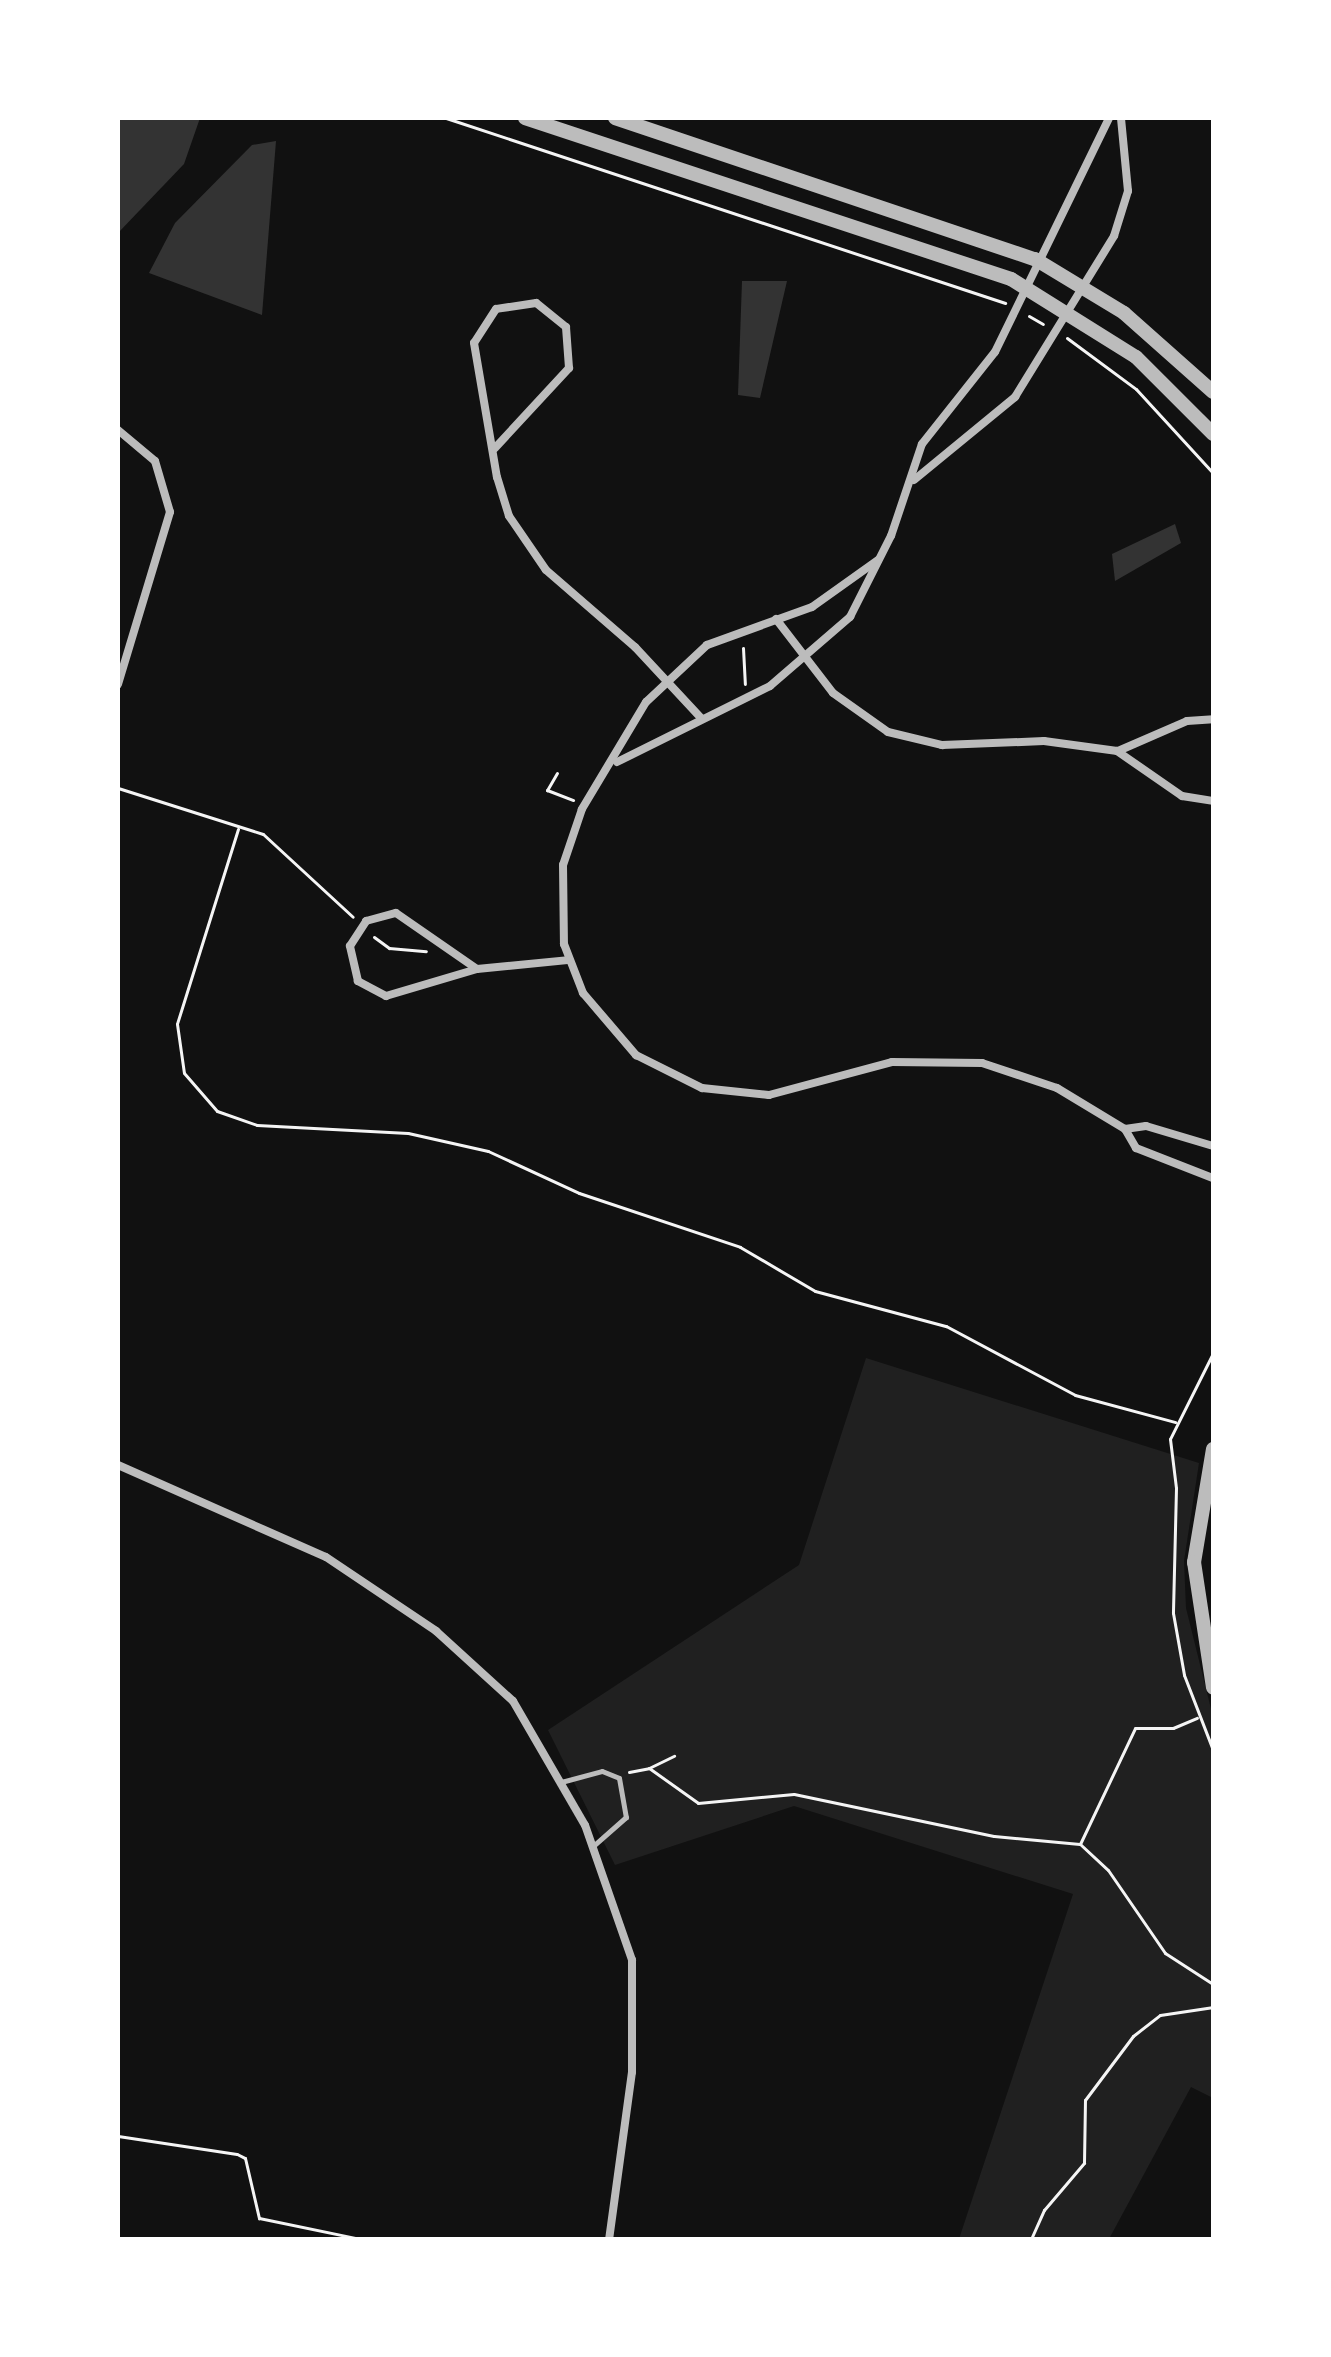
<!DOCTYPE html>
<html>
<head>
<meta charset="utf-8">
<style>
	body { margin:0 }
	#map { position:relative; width:1331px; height:2357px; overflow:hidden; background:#111; font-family:Poppins,sans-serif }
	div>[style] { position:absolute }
	.green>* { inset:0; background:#202020 }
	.water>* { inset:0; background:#333 }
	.path>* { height:3px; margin:-1.5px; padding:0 1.5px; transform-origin:1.5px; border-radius:1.5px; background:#f5f5f5 }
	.service>* { height:5px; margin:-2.5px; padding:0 2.5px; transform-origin:2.5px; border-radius:2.5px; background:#bcbcbc }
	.minor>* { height:8px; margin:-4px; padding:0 4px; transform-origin:4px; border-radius:4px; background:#bcbcbc }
	.tertiary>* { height:14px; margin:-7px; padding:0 7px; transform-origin:7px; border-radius:7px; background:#bcbcbc }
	span { translate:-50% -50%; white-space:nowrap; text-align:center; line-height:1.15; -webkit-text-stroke:7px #fff; paint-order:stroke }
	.frame { position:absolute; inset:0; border:120px solid #fff; pointer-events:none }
</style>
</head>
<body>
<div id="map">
	<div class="green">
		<i style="clip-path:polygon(866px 1358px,1199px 1463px,1184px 1561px,1186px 1608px,1213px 1717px,1213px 2098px,1191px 2087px,1109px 2239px,959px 2239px,1073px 1894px,794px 1806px,615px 1865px,548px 1730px,799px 1565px)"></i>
	</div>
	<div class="water">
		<i style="clip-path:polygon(118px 118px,200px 118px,184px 164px,118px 233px)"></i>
		<i style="clip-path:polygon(276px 141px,262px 315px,149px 273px,175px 223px,252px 145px)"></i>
		<i style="clip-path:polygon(742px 281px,787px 281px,760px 398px,738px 395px)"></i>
		<i style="clip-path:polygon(1175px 524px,1181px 543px,1115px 581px,1112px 554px)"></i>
	</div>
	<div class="path">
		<i style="left:446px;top:118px;width:589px;rotate:18.31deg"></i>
		<i style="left:1029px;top:316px;width:16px;rotate:30deg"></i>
		<i style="left:1067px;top:338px;width:86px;rotate:36.5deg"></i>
		<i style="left:1136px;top:389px;width:114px;rotate:47.5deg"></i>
		<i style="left:743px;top:648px;width:36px;rotate:87deg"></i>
		<i style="left:557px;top:773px;width:20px;rotate:120deg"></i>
		<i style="left:547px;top:790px;width:28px;rotate:21deg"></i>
		<i style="left:118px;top:788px;width:152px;rotate:17.6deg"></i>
		<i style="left:263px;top:834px;width:122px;rotate:42.7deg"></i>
		<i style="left:238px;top:829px;width:204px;rotate:107.4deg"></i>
		<i style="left:177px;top:1024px;width:49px;rotate:81.9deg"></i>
		<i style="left:184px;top:1073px;width:50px;rotate:49deg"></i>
		<i style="left:217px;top:1111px;width:42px;rotate:19.3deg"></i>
		<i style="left:257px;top:1125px;width:151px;rotate:3deg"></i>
		<i style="left:408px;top:1133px;width:82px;rotate:12.7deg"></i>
		<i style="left:488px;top:1151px;width:100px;rotate:24.8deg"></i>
		<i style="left:579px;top:1193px;width:170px;rotate:18.5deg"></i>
		<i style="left:740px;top:1247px;width:87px;rotate:30.4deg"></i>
		<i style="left:815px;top:1291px;width:136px;rotate:15deg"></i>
		<i style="left:946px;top:1326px;width:146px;rotate:28.1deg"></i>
		<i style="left:1075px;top:1395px;width:104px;rotate:15.1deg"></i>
		<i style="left:374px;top:937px;width:19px;rotate:36deg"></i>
		<i style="left:389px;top:948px;width:37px;rotate:5deg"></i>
		<i style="left:1213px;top:1353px;width:96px;rotate:116.6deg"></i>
		<i style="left:1170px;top:1439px;width:49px;rotate:83deg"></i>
		<i style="left:1176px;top:1488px;width:125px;rotate:91.4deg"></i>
		<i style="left:1173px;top:1613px;width:63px;rotate:79.9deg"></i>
		<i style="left:1184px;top:1675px;width:80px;rotate:68.9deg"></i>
		<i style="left:649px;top:1768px;width:28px;rotate:-26deg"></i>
		<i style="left:629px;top:1772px;width:20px;rotate:-11deg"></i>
		<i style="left:649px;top:1768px;width:60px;rotate:35.5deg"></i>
		<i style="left:698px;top:1803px;width:96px;rotate:-5.4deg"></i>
		<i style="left:794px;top:1794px;width:204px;rotate:11.9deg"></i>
		<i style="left:994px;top:1836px;width:86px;rotate:5.3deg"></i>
		<i style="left:1080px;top:1844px;width:38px;rotate:43deg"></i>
		<i style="left:1108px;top:1870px;width:101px;rotate:55.5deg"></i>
		<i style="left:1165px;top:1953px;width:57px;rotate:32.9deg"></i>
		<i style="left:1080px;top:1844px;width:128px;rotate:-64.6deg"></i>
		<i style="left:1135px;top:1728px;width:38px"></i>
		<i style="left:1173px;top:1728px;width:26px;rotate:-23deg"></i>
		<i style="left:118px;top:2136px;width:120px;rotate:8.6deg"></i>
		<i style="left:237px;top:2154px;width:9px;rotate:27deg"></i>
		<i style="left:245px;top:2158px;width:62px;rotate:76.9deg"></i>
		<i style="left:259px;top:2218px;width:103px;rotate:11.7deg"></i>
		<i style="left:1031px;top:2239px;width:32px;rotate:-66deg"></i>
		<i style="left:1044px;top:2210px;width:62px;rotate:-49.6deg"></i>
		<i style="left:1084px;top:2163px;width:63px;rotate:-89.1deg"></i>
		<i style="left:1085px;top:2100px;width:80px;rotate:-53.1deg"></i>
		<i style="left:1133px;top:2036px;width:34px;rotate:-38deg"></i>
		<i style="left:1160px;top:2015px;width:54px;rotate:-8.6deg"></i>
	</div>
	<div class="service">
		<i style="left:561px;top:1782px;width:42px;rotate:-15deg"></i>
		<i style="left:602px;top:1771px;width:18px;rotate:22deg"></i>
		<i style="left:619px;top:1778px;width:40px;rotate:80deg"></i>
		<i style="left:626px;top:1817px;width:44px;rotate:138.7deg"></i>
	</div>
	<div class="minor">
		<i style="left:118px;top:430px;width:48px;rotate:40deg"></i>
		<i style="left:155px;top:461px;width:53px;rotate:73.6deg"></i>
		<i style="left:170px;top:512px;width:180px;rotate:106.8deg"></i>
		<i style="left:495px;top:448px;width:109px;rotate:-47.2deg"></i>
		<i style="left:569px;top:368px;width:41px;rotate:-94.2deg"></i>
		<i style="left:566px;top:327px;width:38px;rotate:-141deg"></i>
		<i style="left:536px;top:303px;width:40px;rotate:171.5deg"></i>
		<i style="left:496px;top:309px;width:40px;rotate:122.9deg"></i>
		<i style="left:474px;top:343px;width:136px;rotate:80.3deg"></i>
		<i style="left:497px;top:477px;width:41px;rotate:72.9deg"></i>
		<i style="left:509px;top:516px;width:65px;rotate:55.6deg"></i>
		<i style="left:546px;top:570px;width:118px;rotate:40.9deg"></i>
		<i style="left:635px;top:647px;width:98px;rotate:47.1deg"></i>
		<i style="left:914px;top:480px;width:131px;rotate:-39.4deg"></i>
		<i style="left:1015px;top:397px;width:189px;rotate:-58.4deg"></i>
		<i style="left:1114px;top:236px;width:47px;rotate:-72.7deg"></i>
		<i style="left:1128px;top:191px;width:73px;rotate:-95.5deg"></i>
		<i style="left:878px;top:560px;width:81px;rotate:144.5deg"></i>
		<i style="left:812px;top:607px;width:112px;rotate:160.1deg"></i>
		<i style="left:707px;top:645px;width:83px;rotate:136.9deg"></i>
		<i style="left:646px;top:702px;width:125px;rotate:120.9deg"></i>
		<i style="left:582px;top:809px;width:59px;rotate:108.7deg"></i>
		<i style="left:563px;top:865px;width:79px;rotate:89.3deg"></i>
		<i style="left:564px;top:944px;width:53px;rotate:68.8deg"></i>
		<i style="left:583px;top:993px;width:82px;rotate:49.5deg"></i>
		<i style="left:636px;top:1055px;width:74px;rotate:26.6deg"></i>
		<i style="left:702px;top:1088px;width:67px;rotate:6deg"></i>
		<i style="left:769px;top:1095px;width:127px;rotate:-15deg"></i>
		<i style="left:892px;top:1062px;width:90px;rotate:0.6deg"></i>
		<i style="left:982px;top:1063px;width:79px;rotate:18.4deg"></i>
		<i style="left:1057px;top:1088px;width:79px;rotate:31.1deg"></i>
		<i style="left:1125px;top:1129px;width:22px;rotate:60deg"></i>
		<i style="left:1136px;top:1148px;width:83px;rotate:21.3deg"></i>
		<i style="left:776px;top:619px;width:93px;rotate:52.4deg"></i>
		<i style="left:833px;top:693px;width:67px;rotate:35.3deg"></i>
		<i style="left:888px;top:732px;width:56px;rotate:13.5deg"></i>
		<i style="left:942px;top:745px;width:102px;rotate:-2.2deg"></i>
		<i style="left:1044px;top:741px;width:74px;rotate:7.8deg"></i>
		<i style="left:1117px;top:751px;width:79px;rotate:34.7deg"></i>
		<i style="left:1182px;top:796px;width:31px;rotate:9deg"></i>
		<i style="left:1118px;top:751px;width:75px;rotate:-23.5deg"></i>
		<i style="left:1187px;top:721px;width:26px;rotate:-4deg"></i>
		<i style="left:617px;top:762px;width:171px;rotate:-26.4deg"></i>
		<i style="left:770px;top:686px;width:106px;rotate:-40.8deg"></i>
		<i style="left:850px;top:617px;width:91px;rotate:-63.2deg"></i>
		<i style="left:891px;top:536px;width:97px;rotate:-71.4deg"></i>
		<i style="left:922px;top:444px;width:117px;rotate:-51.6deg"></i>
		<i style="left:995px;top:352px;width:260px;rotate:-64deg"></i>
		<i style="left:477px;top:969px;width:95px;rotate:163.5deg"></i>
		<i style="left:386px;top:996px;width:32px;rotate:-152deg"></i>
		<i style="left:358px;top:981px;width:36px;rotate:-103deg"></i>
		<i style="left:350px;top:946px;width:30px;rotate:-57deg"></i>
		<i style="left:366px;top:921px;width:31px;rotate:-15deg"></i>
		<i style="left:396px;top:913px;width:98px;rotate:34.7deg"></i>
		<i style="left:477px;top:969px;width:91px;rotate:-5.6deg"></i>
		<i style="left:1125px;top:1129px;width:21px;rotate:-8deg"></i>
		<i style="left:1146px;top:1126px;width:70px;rotate:16.6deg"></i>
		<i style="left:118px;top:1465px;width:227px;rotate:23.9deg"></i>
		<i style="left:326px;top:1557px;width:133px;rotate:33.9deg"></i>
		<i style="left:436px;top:1631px;width:104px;rotate:42.3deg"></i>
		<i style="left:513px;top:1701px;width:143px;rotate:59.9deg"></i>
		<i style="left:585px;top:1825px;width:143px;rotate:70.8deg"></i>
		<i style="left:632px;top:1960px;width:112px;rotate:90deg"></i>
		<i style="left:632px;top:2072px;width:169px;rotate:97.8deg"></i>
	</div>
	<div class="tertiary">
		<i style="left:525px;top:118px;width:512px;rotate:18.33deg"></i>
		<i style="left:1011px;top:279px;width:147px;rotate:32deg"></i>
		<i style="left:1136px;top:357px;width:109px;rotate:45deg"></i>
		<i style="left:615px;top:118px;width:443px;rotate:18.6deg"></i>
		<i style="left:1035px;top:259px;width:104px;rotate:31.2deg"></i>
		<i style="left:1124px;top:313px;width:119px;rotate:41.6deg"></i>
		<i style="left:1213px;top:1449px;width:115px;rotate:99.5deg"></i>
		<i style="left:1194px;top:1562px;width:127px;rotate:81.4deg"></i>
	</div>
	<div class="frame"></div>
</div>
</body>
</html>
